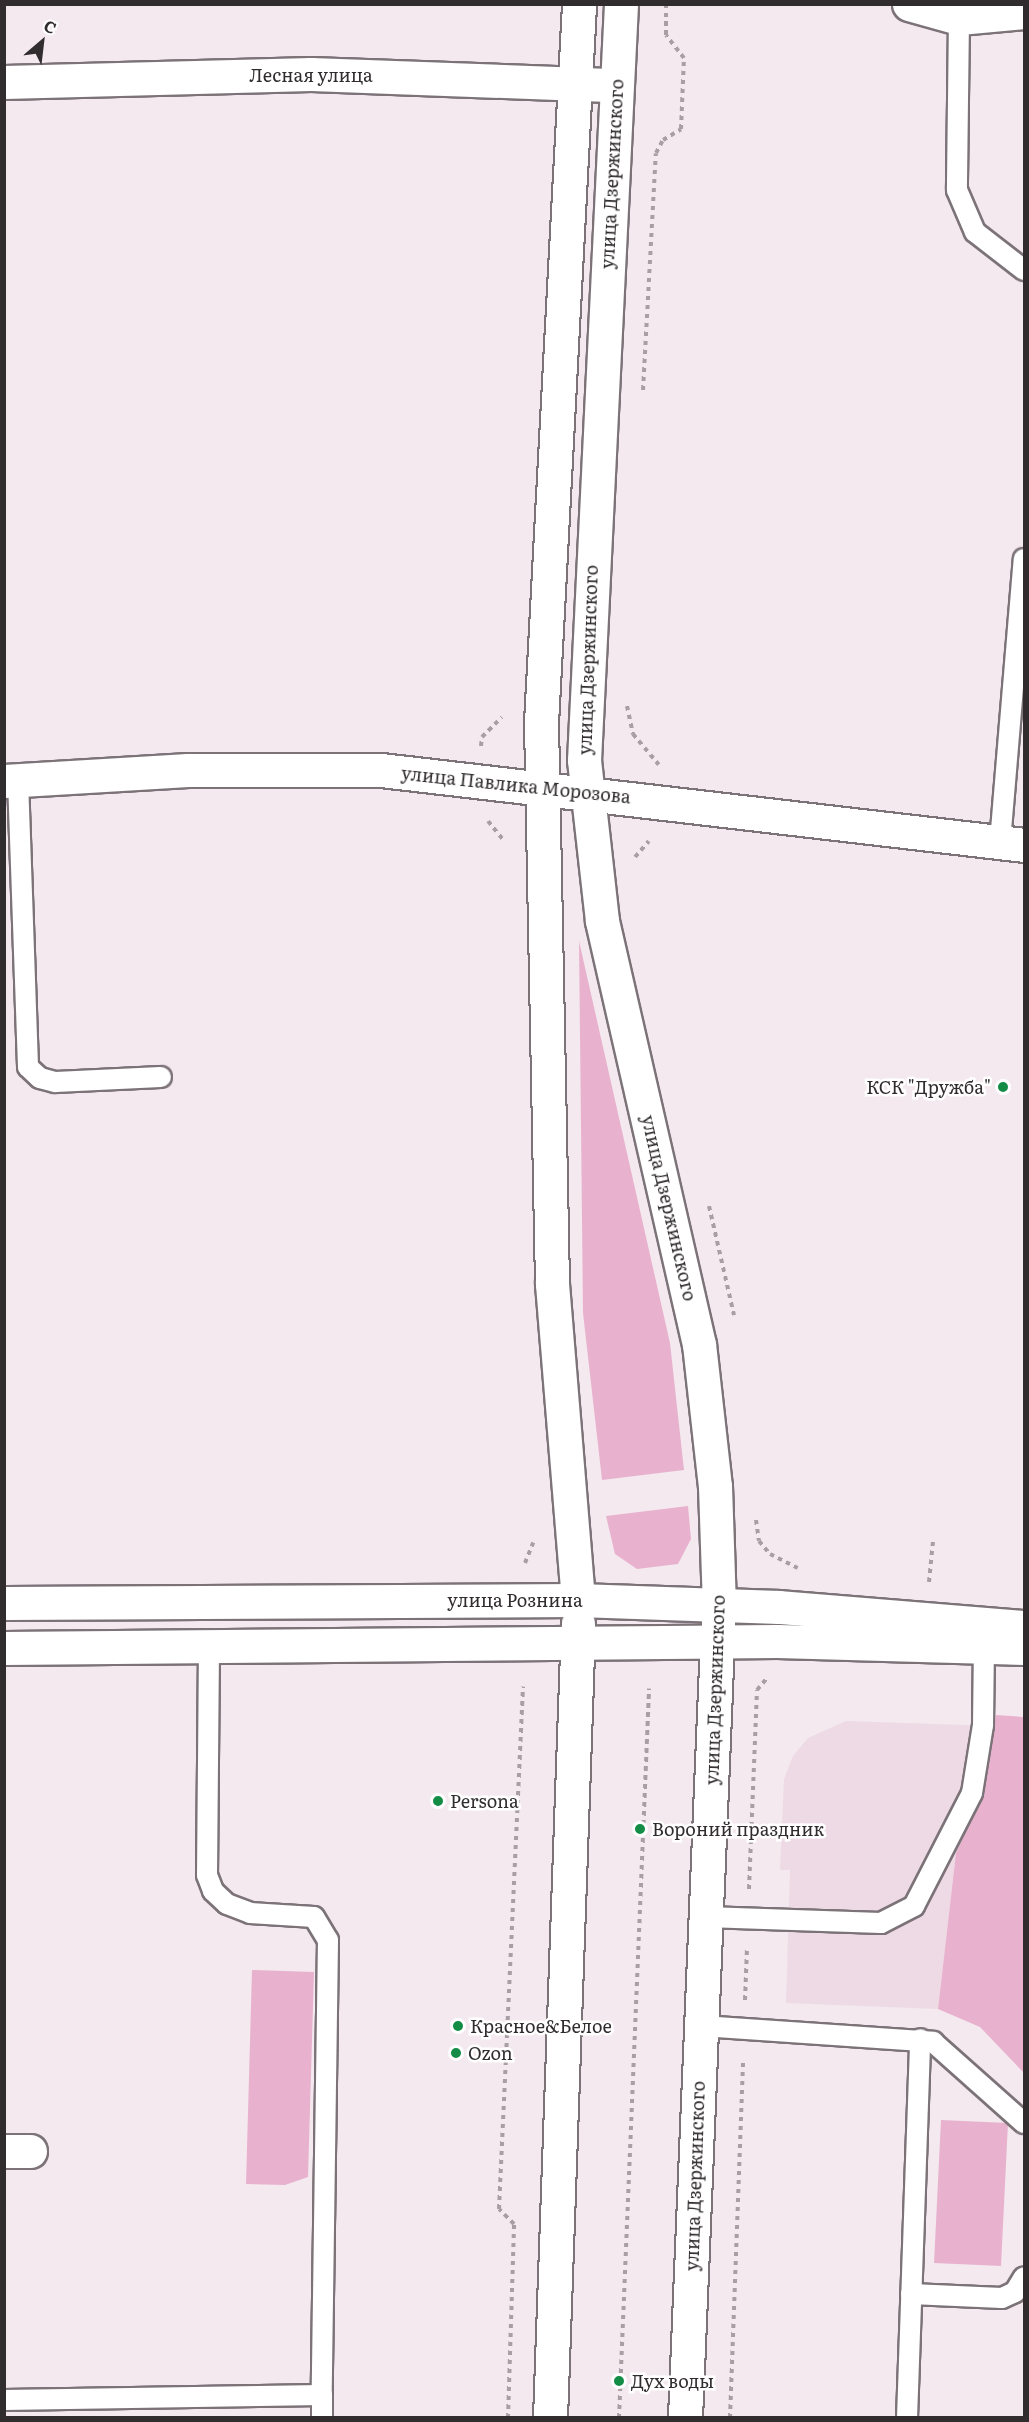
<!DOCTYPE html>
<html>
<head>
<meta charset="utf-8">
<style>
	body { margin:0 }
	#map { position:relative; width:1029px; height:2422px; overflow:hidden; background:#f4e9ef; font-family:Literata,serif }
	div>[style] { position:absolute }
	.built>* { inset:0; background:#eddae4 }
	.green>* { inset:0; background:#e8b2cf }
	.path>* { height:4px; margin-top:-2px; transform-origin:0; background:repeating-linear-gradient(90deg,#a79fa3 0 4.5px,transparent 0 9px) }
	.roads { filter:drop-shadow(2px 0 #7c7378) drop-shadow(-2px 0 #7c7378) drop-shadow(0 2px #7c7378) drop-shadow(0 -2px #7c7378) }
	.service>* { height:20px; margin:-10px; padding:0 10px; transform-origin:10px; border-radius:10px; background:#fff }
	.minor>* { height:33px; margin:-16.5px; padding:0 16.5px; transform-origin:16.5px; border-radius:16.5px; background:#fff }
	.tertiary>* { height:33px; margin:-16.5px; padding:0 16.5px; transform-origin:16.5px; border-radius:16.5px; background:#fff }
	.secondary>* { height:33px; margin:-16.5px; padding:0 16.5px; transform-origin:16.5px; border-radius:16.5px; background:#fff }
	.dots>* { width:16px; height:16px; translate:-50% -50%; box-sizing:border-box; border:3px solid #fff; border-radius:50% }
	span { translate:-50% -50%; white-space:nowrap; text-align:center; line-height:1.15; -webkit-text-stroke:5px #fff; paint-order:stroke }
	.street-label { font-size:18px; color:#312d2f }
	.poi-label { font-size:18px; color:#312d2f }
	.right { translate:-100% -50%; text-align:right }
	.left { translate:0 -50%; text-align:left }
	.frame { position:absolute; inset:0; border:6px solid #312d2f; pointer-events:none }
	.north { position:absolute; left:12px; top:12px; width:60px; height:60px; -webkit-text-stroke:4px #fff; paint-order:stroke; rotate:28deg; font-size:16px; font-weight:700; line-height:24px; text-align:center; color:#312d2f }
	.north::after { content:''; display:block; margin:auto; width:21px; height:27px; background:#312d2f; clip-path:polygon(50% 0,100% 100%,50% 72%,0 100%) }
</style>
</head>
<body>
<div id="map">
	<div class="built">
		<i style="clip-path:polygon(846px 1721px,994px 1726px,982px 1797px,956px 1853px,938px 2009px,786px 2003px,790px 1870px,780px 1870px,784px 1779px,793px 1756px,808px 1738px)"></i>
	</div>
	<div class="green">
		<i style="clip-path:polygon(579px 941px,670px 1343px,684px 1470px,602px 1480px,583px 1313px)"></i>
		<i style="clip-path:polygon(688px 1506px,691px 1539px,678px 1564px,637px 1569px,615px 1554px,606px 1516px)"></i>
		<i style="clip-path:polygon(996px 1715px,1024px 1717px,1024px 2073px,980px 2027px,938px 2009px,956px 1853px,982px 1797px)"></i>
		<i style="clip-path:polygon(252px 1970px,314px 1972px,308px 2177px,285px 2185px,246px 2184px)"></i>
		<i style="clip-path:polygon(941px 2120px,1008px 2123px,1001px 2266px,934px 2263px)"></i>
	</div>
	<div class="path">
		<i style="left:643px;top:390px;width:237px;rotate:-86.9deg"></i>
		<i style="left:656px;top:153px;width:15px;rotate:-62deg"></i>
		<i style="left:663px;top:140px;width:21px;rotate:-31deg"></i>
		<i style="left:681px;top:129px;width:71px;rotate:-87.6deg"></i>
		<i style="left:684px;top:58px;width:29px;rotate:-128deg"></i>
		<i style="left:666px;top:35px;width:31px;rotate:-90deg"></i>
		<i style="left:627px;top:706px;width:29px;rotate:78deg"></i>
		<i style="left:633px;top:734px;width:40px;rotate:50deg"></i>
		<i style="left:481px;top:746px;width:9px;rotate:-84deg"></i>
		<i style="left:482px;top:737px;width:28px;rotate:-45deg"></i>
		<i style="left:488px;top:821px;width:26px;rotate:51deg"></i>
		<i style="left:635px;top:857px;width:21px;rotate:-49deg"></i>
		<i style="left:709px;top:1206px;width:112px;rotate:77.1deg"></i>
		<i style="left:756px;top:1520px;width:21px;rotate:82deg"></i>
		<i style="left:759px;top:1541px;width:17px;rotate:50deg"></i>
		<i style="left:770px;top:1554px;width:31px;rotate:27deg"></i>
		<i style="left:525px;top:1563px;width:22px;rotate:-68deg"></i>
		<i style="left:929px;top:1582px;width:41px;rotate:-84.4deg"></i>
		<i style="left:749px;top:1889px;width:199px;rotate:-87.7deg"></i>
		<i style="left:757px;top:1690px;width:16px;rotate:-50deg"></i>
		<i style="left:745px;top:2000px;width:52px;rotate:-87.8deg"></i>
		<i style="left:508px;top:2418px;width:194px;rotate:-88.2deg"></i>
		<i style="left:514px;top:2224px;width:21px;rotate:-135deg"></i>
		<i style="left:499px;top:2209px;width:523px;rotate:-87.37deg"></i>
		<i style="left:619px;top:2418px;width:730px;rotate:-87.64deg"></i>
		<i style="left:730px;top:2418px;width:360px;rotate:-87.9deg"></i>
	</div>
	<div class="roads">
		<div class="service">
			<i style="left:959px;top:18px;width:172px;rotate:90.7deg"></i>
			<i style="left:957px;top:190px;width:46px;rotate:66.8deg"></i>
			<i style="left:975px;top:232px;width:62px;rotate:37.8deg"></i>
			<i style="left:18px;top:780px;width:287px;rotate:88deg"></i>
			<i style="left:28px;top:1067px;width:16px;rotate:43deg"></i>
			<i style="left:40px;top:1078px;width:16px;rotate:15deg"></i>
			<i style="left:55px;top:1082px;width:106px;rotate:-2.7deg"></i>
			<i style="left:1000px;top:842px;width:284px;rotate:-85.2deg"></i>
			<i style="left:209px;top:1647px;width:228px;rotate:90.5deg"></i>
			<i style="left:207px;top:1875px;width:17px;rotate:69deg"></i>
			<i style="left:213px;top:1891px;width:19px;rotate:43deg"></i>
			<i style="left:227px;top:1904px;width:25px;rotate:21deg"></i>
			<i style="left:250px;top:1913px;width:64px;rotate:3.6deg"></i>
			<i style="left:314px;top:1917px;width:27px;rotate:59deg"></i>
			<i style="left:328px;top:1940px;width:455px;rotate:90.8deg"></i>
			<i style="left:706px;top:1917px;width:175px;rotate:2deg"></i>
			<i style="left:881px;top:1923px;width:37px;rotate:-27deg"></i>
			<i style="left:914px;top:1906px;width:127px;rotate:-62.8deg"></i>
			<i style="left:972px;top:1793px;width:69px;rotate:-80.8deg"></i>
			<i style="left:983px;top:1725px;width:78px;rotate:-89.3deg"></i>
			<i style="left:701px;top:2026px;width:233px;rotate:3.9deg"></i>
			<i style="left:933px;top:2042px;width:122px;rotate:41.7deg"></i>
			<i style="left:911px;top:2294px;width:91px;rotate:2.5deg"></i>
			<i style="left:1002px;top:2298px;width:14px;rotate:-25deg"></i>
			<i style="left:1015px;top:2292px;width:17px;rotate:-59deg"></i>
			<i style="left:4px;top:2400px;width:318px;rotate:-0.9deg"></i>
			<i style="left:322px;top:2395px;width:23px;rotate:90deg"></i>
			<i style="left:907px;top:2418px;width:379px;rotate:-88deg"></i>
		</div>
		<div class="minor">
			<i style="left:909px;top:4px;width:52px;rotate:15.6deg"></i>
			<i style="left:959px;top:18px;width:65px;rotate:-5.3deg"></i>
			<i style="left:4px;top:82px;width:307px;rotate:-1.5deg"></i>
			<i style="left:311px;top:74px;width:305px;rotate:2.1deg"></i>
			<i style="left:4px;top:781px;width:184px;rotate:-3.4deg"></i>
			<i style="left:188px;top:770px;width:193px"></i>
			<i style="left:381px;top:770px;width:647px;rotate:6.65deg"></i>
			<i style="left:4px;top:2151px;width:26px"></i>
		</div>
		<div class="tertiary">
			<i style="left:621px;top:4px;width:757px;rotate:92.8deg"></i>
			<i style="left:584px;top:760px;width:162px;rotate:83.6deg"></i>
			<i style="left:602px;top:921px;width:434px;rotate:77.1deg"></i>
			<i style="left:699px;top:1344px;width:143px;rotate:83.6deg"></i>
			<i style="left:715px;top:1486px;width:118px;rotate:88.1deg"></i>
			<i style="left:578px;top:1600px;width:317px;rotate:-94.7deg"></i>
			<i style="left:552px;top:1284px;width:561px;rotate:-91.12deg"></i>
			<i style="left:541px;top:723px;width:720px;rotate:-86.97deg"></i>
		</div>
		<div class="secondary">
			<i style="left:4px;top:1603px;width:574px;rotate:-0.3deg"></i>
			<i style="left:578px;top:1600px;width:201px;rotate:2deg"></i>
			<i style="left:779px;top:1607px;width:246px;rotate:4.7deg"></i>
			<i style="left:4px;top:1648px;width:773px;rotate:-0.52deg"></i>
			<i style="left:777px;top:1641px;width:247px;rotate:1.6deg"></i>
			<i style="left:550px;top:2418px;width:795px;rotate:-87.98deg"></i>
			<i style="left:685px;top:2418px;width:801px;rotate:-87.64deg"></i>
		</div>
	</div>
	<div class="dots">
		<i style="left:1003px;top:1087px;background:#138c46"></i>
		<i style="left:438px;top:1801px;background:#138c46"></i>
		<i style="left:640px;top:1829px;background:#138c46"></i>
		<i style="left:458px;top:2026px;background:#138c46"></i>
		<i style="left:456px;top:2053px;background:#138c46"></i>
		<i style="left:619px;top:2381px;background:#138c46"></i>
	</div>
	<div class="street-label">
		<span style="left:311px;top:75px">Лесная улица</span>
		<span style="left:612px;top:174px;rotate:-87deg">улица Дзержинского</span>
		<span style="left:588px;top:660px;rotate:-88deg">улица Дзержинского</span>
		<span style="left:516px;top:785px;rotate:6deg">улица Павлика Морозова</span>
		<span style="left:669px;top:1208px;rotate:77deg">улица Дзержинского</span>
		<span style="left:515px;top:1600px">улица Рознина</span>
		<span style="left:715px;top:1690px;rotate:-88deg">улица Дзержинского</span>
		<span style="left:695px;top:2176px;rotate:-88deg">улица Дзержинского</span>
	</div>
	<div class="poi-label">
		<span class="right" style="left:991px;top:1087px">КСК "Дружба"</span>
		<span class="left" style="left:450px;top:1801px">Persona</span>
		<span class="left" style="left:652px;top:1829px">Вороний праздник</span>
		<span class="left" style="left:470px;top:2026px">Красное&amp;Белое</span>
		<span class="left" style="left:468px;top:2053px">Ozon</span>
		<span class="left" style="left:631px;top:2381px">Дух воды</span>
	</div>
	<div class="frame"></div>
	<div class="north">С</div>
</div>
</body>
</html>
